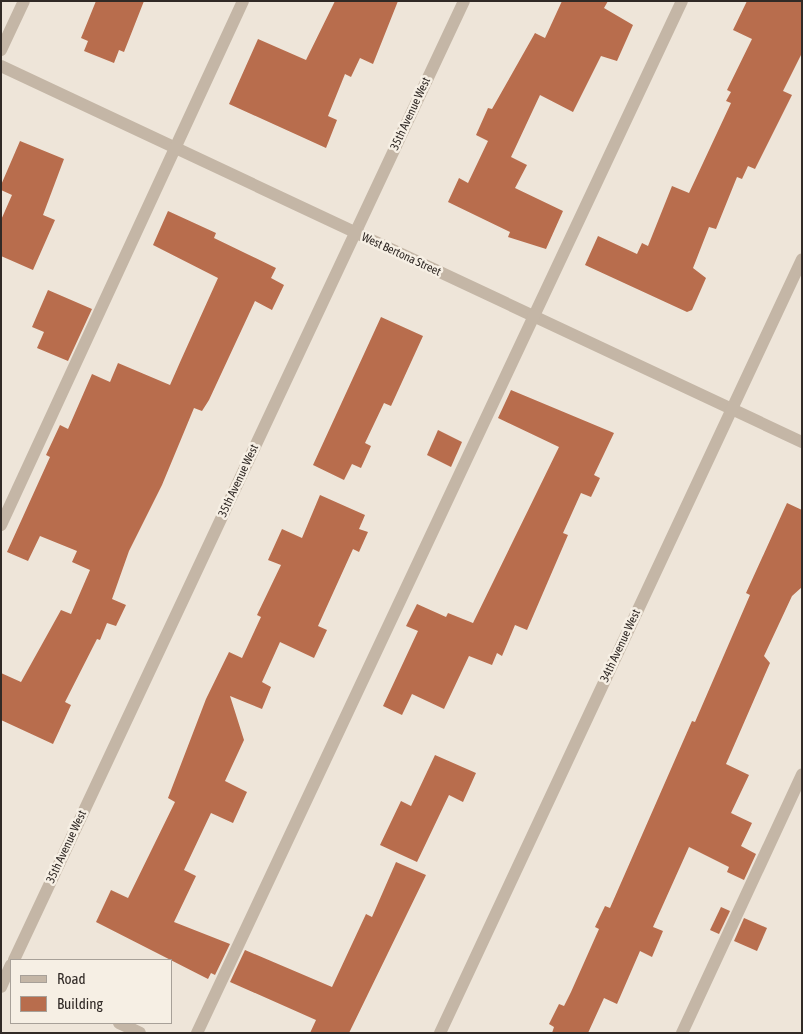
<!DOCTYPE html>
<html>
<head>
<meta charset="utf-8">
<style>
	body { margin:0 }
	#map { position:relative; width:803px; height:1034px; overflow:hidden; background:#eee5d9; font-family:"Asap Condensed",sans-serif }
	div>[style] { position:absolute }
	.building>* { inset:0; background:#b86d4d }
	.minor>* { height:12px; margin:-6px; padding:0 6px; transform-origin:6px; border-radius:6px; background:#c4b6a6 }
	span { translate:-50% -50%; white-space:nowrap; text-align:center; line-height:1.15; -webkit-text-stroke:5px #f6efe4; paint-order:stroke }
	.street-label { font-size:12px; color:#312a26 }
	.frame { position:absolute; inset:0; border:2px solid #312a26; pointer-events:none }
	.legend { position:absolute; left:10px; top:959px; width:162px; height:65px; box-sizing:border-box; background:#f6efe4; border:1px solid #a7a098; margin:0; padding:6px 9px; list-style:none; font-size:15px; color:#312a26 }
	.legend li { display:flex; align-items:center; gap:10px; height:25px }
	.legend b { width:25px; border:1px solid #a7a098 }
</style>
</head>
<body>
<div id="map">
	<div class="building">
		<i style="clip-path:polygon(96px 1px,144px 1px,124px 52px,119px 50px,114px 63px,84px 51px,88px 41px,81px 38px)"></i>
		<i style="clip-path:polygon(335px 1px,398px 1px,373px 64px,360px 58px,351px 77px,345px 74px,328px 116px,337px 120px,326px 148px,229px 104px,258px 39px,306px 60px)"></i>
		<i style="clip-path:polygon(562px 1px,608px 1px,604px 8px,633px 25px,617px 61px,601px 56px,573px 112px,540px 95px,511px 157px,527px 165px,515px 188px,563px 211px,546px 249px,508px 237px,510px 232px,448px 202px,459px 178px,468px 183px,488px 141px,476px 135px,488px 108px,492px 109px,535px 33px,545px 38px)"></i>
		<i style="clip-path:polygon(747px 1px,802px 1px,802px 53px,783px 91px,792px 95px,755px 169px,748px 166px,742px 179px,737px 177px,716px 229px,709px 227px,693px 268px,706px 278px,692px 310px,687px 312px,585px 265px,598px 236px,637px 254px,642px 243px,648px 246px,672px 186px,689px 193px,731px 103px,726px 101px,731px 92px,727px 90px,752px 39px,733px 30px)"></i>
		<i style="clip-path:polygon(20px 141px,64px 159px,43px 215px,55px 220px,33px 270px,1px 256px,1px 220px,12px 195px,1px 190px,1px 185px)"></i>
		<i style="clip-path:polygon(168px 211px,216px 233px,214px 238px,276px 268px,271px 278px,284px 285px,272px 310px,255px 301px,209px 400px,202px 411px,194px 408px,162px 485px,129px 551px,112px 599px,126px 605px,116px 626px,107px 623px,100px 640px,97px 639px,65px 702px,71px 705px,53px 744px,1px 720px,1px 673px,21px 682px,61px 610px,71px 614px,90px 570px,72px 562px,77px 551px,40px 536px,28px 561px,7px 552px,50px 457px,46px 455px,60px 425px,68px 429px,92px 374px,110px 382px,118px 363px,170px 385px,181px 360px,218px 278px,153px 245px)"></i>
		<i style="clip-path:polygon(48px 290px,92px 309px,68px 361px,37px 348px,44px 332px,32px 327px)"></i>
		<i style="clip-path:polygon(381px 317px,423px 336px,391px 406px,384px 403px,365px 443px,371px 446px,361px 468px,352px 464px,344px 480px,313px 465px)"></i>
		<i style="clip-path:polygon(511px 390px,614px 433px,594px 475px,600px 478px,591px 497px,581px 493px,563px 533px,568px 535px,527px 630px,515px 625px,502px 656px,497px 653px,492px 665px,469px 656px,444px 709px,412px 694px,402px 715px,383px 706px,418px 631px,406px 626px,417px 604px,446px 617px,448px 613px,473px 623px,559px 447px,498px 418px)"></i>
		<i style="clip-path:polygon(438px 430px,462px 442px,451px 467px,427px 455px)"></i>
		<i style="clip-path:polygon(320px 495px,365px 515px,359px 529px,368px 532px,359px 552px,353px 549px,318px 626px,327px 630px,314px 658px,280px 642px,262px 682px,271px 687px,262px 709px,230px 696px,244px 740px,225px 781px,247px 792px,233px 823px,211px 813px,184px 870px,196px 876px,174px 922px,230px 944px,215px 975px,211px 973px,208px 979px,96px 922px,111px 890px,128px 898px,175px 802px,168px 798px,206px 699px,229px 652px,242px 658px,261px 617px,257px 615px,281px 565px,268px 560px,282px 529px,302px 538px)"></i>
		<i style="clip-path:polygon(787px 503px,802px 510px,802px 587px,792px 596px,764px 656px,770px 663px,726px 764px,749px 775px,731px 813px,752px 823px,741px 846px,756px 854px,744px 880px,727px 872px,729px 867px,689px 847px,653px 927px,663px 931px,652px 957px,640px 951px,617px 1004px,604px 998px,588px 1033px,552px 1033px,554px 1027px,549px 1024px,559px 1004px,564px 1006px,571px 992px,599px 929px,595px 927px,605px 906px,610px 908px,692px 721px,695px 722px,750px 595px,746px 593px)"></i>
		<i style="clip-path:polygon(435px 755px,476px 773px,463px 802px,449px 795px,417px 862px,380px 845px,401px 801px,411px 806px)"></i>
		<i style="clip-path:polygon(396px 862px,426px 875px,349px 1033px,310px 1033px,316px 1020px,230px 982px,245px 950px,332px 987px,366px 914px,372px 917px)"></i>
		<i style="clip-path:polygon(721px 907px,730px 911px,719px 934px,710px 930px)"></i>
		<i style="clip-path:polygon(744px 918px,767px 928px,757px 951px,734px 941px)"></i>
	</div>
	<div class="minor">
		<i style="left:1px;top:50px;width:54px;rotate:-64.9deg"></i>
		<i style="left:1px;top:66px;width:885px;rotate:25.15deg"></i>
		<i style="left:1px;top:525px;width:577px;rotate:-65.21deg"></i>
		<i style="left:14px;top:960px;width:1059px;rotate:-64.86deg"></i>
		<i style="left:1px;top:987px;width:24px;rotate:-66deg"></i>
		<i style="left:119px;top:1023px;width:23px;rotate:25deg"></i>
		<i style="left:197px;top:1033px;width:1140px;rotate:-64.83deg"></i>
		<i style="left:440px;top:1033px;width:854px;rotate:-64.93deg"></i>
		<i style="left:682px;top:1033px;width:285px;rotate:-65.1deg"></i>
	</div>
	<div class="street-label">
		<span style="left:411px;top:114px;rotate:-65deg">35th Avenue West</span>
		<span style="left:401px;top:255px;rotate:25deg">West Bertona Street</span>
		<span style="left:239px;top:481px;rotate:-65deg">35th Avenue West</span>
		<span style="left:621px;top:646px;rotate:-65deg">34th Avenue West</span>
		<span style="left:67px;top:847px;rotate:-65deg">35th Avenue West</span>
	</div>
	<div class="frame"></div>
	<ul class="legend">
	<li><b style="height:6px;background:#c4b6a6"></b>Road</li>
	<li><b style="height:14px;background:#b86d4d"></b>Building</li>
	</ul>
</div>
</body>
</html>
